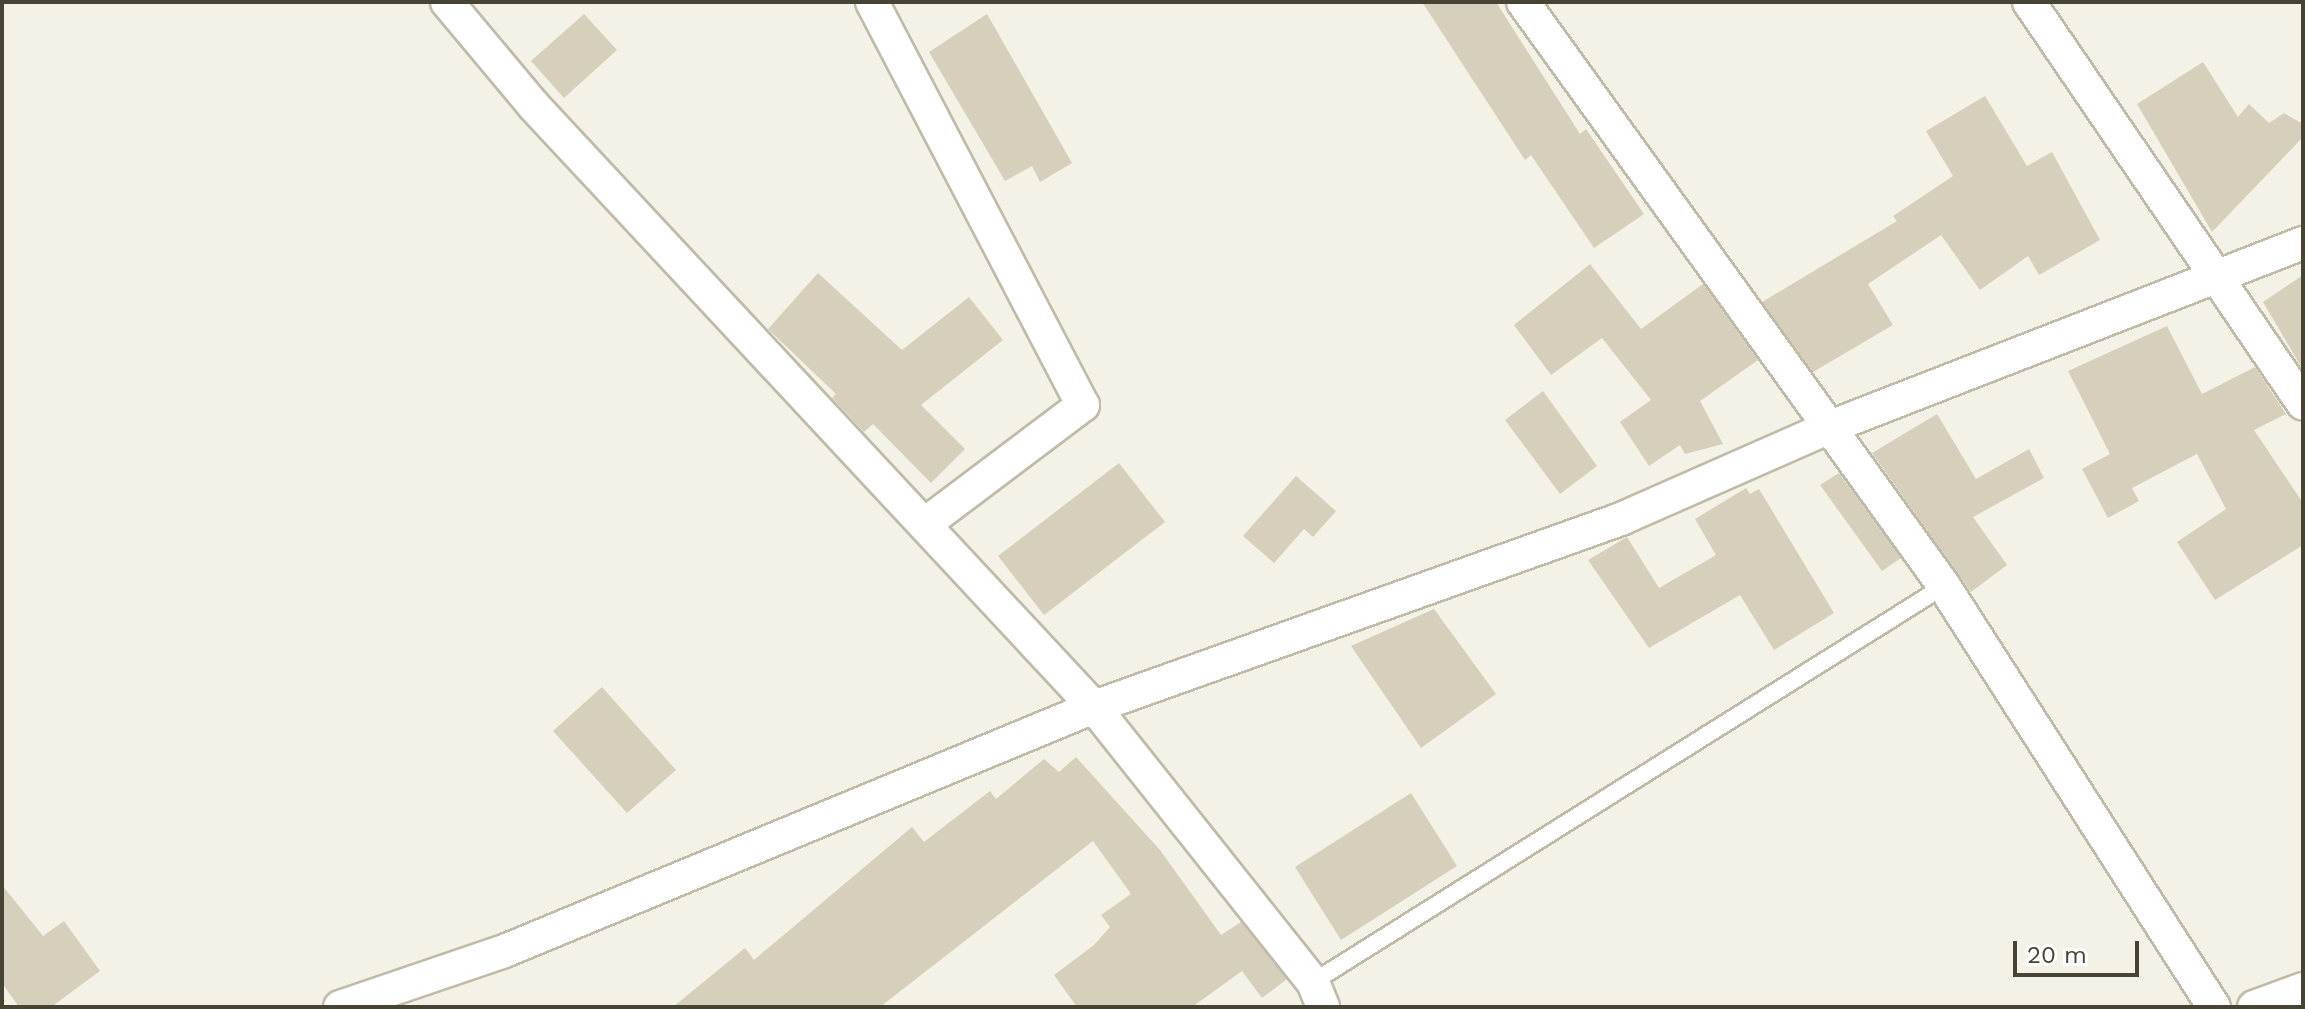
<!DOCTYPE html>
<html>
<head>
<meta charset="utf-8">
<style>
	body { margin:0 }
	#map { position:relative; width:2305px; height:1009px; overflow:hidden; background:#f4f2e6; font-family:"Work Sans",sans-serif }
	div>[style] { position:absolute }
	.building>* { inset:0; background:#d6cfbb }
	.roads { filter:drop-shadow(2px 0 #c0bba8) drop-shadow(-2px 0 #c0bba8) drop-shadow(0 2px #c0bba8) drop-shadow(0 -2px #c0bba8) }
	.service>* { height:16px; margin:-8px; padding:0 8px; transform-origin:8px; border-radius:8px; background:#fff }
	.minor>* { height:32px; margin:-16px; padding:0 16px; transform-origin:16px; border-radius:16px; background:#fff }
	span { translate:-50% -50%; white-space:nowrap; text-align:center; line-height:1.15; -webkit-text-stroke:8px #fff; paint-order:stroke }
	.frame { position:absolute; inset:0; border:4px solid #474335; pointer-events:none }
	.scale { position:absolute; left:2013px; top:941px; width:126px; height:36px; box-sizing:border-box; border:4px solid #474335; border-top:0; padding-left:10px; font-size:24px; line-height:28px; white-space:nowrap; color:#474335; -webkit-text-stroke:6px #fff; paint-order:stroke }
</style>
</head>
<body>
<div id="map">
	<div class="building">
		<i style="clip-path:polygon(1422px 2px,1496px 2px,1580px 134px,1586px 129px,1644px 214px,1594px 248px,1531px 155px,1525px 160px)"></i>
		<i style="clip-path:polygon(584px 14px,617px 50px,564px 98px,531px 61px)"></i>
		<i style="clip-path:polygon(987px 14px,1072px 163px,1040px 182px,1032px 166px,1005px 181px,929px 52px)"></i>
		<i style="clip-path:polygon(2203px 62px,2238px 117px,2249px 104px,2269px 123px,2284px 113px,2303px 124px,2303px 137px,2212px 232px,2137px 104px)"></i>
		<i style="clip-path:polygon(1985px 96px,2027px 166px,2052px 152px,2100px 240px,2039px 275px,2028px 256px,1980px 290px,1941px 235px,1868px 284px,1893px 325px,1813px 372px,1762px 302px,1897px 221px,1893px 216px,1953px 176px,1926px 131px)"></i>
		<i style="clip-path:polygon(1590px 264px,1641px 329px,1703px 284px,1758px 360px,1700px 401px,1723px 444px,1685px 454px,1680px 445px,1649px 466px,1620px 422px,1651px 400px,1602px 338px,1551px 375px,1514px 325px)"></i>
		<i style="clip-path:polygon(818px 273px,902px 350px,969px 297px,1003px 340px,921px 405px,965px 449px,931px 483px,873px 424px,864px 432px,832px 398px,836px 394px,768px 329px)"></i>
		<i style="clip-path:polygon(2303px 275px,2303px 370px,2263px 302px)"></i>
		<i style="clip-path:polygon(2167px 326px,2202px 394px,2255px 367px,2286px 414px,2254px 430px,2303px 503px,2303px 545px,2215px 600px,2177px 542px,2226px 509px,2197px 454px,2132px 488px,2139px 501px,2108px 518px,2082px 469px,2110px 454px,2068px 371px)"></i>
		<i style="clip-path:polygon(1543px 391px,1597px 466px,1560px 494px,1505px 420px)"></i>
		<i style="clip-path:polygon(1937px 414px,1976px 479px,2029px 449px,2044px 478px,1973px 517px,2007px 565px,1971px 592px,1872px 453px)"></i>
		<i style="clip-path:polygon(1119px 463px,1165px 522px,1044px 615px,998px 556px)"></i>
		<i style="clip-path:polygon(1839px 473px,1901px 558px,1882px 571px,1820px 485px)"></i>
		<i style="clip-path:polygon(1296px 476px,1336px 511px,1313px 537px,1304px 529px,1274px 563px,1243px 536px)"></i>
		<i style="clip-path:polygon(1746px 488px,1750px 494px,1759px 489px,1834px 613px,1774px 650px,1740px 595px,1649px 648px,1588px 560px,1627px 537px,1659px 588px,1716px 555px,1695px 519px)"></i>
		<i style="clip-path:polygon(1434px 609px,1496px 694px,1421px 748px,1351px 646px)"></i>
		<i style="clip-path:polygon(602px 687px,676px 770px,627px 813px,553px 731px)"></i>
		<i style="clip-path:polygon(1076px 757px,1160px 850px,1221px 935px,1241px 922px,1287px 979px,1262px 998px,1242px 971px,1192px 1007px,1077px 1007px,1054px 975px,1094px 945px,1110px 927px,1101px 915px,1131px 894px,1093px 841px,880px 1007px,673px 1007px,745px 948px,754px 960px,912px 827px,924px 842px,990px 791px,996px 799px,1044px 759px,1059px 772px)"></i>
		<i style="clip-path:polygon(1411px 793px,1457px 866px,1341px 940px,1295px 867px)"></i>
		<i style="clip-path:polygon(2px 885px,43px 936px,64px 921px,100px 971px,51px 1007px,19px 1007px,2px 983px)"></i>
	</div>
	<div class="roads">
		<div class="service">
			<i style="left:1313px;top:982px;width:745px;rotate:-32.11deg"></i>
		</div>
		<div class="minor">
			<i style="left:447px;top:2px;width:134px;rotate:50.1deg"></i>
			<i style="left:533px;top:105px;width:823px;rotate:47.02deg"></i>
			<i style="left:1094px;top:707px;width:352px;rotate:51.5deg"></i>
			<i style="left:1313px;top:982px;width:27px;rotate:68deg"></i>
			<i style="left:872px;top:2px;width:455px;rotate:62.4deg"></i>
			<i style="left:1083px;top:405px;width:194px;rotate:143deg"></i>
			<i style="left:1523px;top:2px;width:720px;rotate:54.21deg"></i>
			<i style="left:1944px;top:586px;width:500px;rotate:57.33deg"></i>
			<i style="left:2029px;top:2px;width:486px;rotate:55.7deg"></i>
			<i style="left:340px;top:1007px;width:171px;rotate:-18.8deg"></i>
			<i style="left:502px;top:952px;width:641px;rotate:-22.48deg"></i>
			<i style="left:1094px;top:707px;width:560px;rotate:-19.63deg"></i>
			<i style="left:1621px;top:519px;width:228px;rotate:-23.8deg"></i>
			<i style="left:1830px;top:427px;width:508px;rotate:-21.26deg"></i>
			<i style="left:2254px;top:1007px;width:52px;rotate:-20.2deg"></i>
		</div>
	</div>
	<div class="frame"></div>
	<div class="scale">20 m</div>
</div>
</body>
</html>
